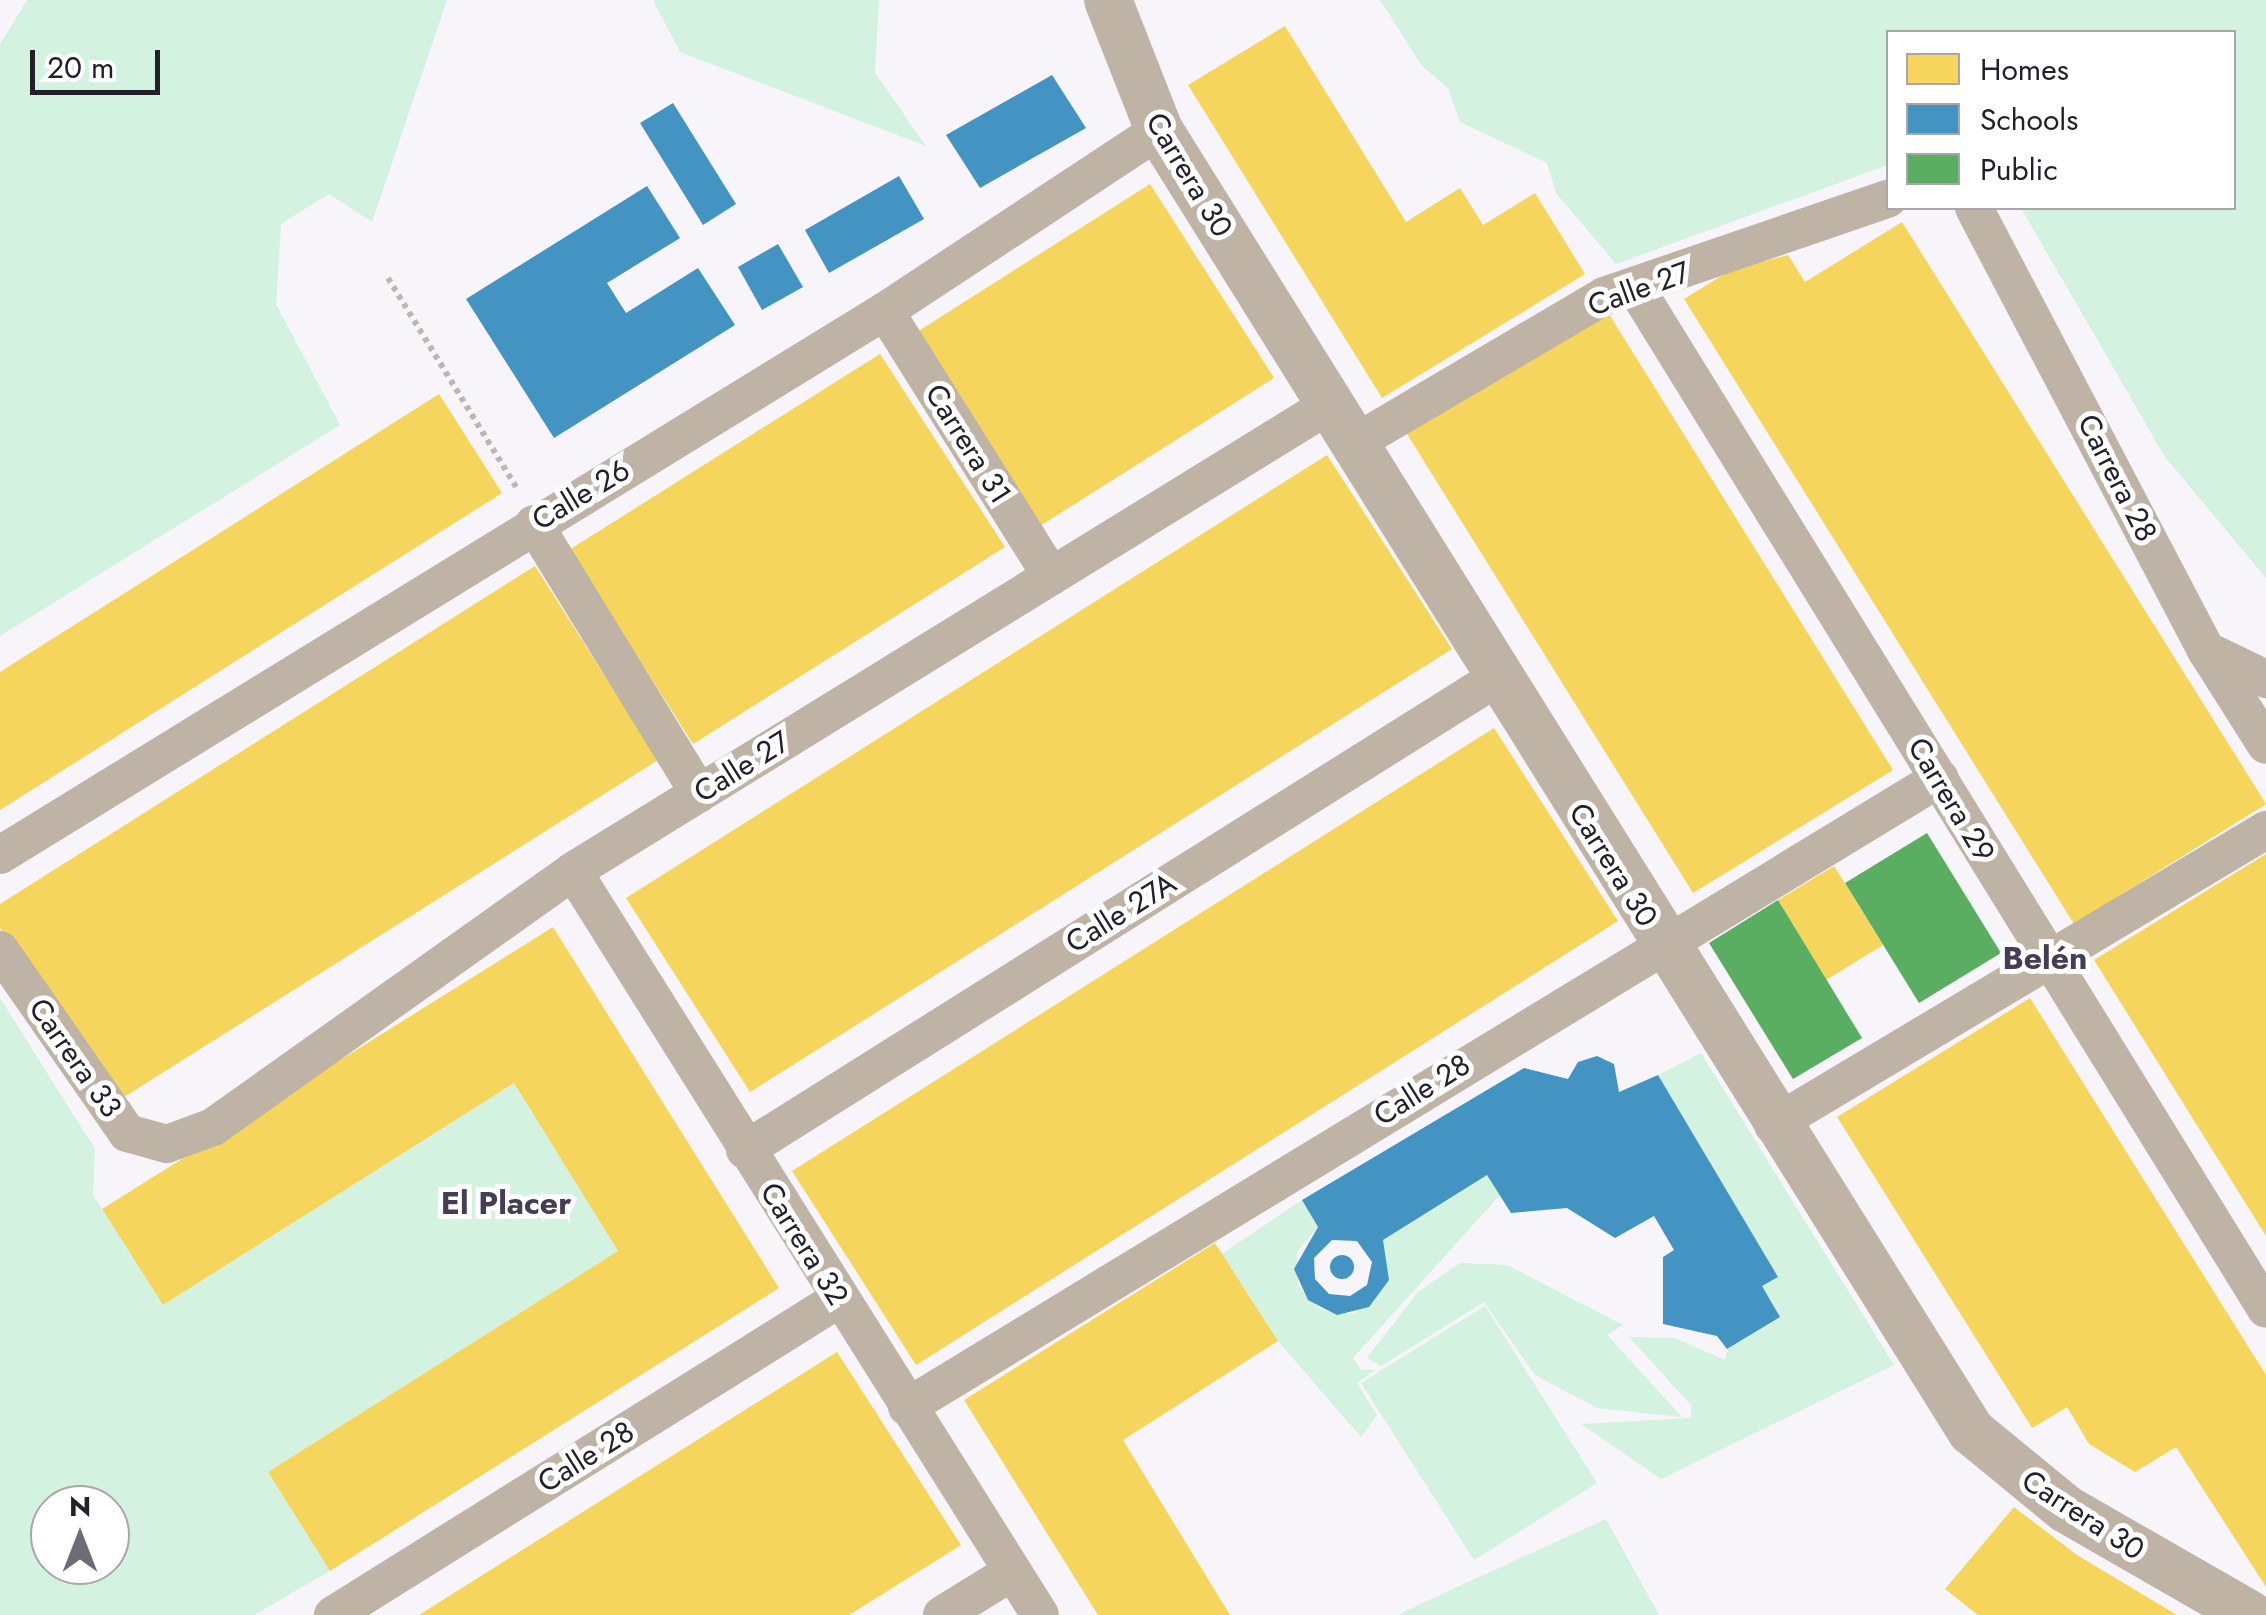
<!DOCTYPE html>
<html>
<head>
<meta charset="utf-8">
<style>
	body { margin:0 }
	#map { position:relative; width:2266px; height:1615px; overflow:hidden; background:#f7f5f9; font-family:Jost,sans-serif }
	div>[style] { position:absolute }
	.green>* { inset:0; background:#d3f2df }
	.homes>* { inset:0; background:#f6d55c }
	.schools>* { inset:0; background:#4393c3 }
	.round { border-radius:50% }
	.public>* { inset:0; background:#5aae61 }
	.path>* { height:6px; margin-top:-3px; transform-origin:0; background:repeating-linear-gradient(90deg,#beb6af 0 5px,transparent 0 10px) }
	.minor>* { height:38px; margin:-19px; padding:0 19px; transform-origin:19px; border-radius:19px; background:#bfb3a6 }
	.tertiary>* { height:48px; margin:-24px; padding:0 24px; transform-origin:24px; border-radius:24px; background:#bfb3a6 }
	span { translate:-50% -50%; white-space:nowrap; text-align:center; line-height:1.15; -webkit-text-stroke:10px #fff; paint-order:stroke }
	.street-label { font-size:30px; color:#23202b }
	.neighbourhood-label { font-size:32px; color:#453c56; font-weight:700 }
	.legend { position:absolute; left:1886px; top:30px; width:350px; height:180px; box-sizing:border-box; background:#fff; border:2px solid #a7a6aa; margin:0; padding:12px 18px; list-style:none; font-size:30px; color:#23202b }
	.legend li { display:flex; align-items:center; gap:20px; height:50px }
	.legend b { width:50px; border:2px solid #a7a6aa }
	.north { position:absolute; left:30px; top:1485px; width:100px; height:100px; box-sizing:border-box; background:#fff; border:2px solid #a7a6aa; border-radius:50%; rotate:0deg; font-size:28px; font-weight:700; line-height:40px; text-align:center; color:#23202b }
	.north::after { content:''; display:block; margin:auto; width:35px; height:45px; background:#6d6b73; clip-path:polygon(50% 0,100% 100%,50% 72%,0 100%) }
	.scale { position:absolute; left:30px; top:50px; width:130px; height:45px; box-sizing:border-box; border:5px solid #23202b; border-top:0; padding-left:12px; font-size:30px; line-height:35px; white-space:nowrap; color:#23202b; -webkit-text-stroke:8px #fff; paint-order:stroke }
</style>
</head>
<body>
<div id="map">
	<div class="green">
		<i style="clip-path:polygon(27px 0,447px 0,372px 222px,329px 194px,281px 224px,276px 304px,340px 425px,0 636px,0 44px)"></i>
		<i style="clip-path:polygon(653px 0,879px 0,875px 73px,926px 146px,680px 52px)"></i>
		<i style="clip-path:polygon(1380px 0,2266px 0,2266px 578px,2165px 457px,2021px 208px,2234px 208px,2234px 32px,1888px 32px,1888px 165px,1616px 264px,1556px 193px,1547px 163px,1460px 122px,1448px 88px,1422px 66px)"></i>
		<i style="clip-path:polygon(evenodd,0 998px,95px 1149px,93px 1195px,163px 1305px,514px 1083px,618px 1251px,268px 1472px,330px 1571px,254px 1615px,0 1615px,0 998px,50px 1505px,110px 1505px,110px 1565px,50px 1565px,50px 1505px)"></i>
		<i style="clip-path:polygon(1701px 1053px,1894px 1365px,1661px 1479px,1581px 1424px,1691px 1418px,1691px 1405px,1629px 1337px,1675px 1338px,1725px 1360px,1728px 1349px,1780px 1317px,1762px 1286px,1777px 1277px,1658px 1075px)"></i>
		<i style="clip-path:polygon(1487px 1175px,1500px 1195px,1353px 1358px,1361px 1370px,1375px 1370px,1357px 1383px,1377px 1415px,1361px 1437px,1278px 1341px,1222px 1254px,1302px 1200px,1318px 1227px,1297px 1252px,1298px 1286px,1321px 1310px,1354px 1314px,1389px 1281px,1383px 1240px)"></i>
		<i style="clip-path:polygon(1460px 1263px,1507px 1265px,1623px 1325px,1607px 1335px,1682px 1417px,1597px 1408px,1535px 1375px,1484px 1302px,1381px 1366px,1367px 1358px,1418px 1292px)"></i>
		<i style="clip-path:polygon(1485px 1306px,1597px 1483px,1474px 1560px,1361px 1383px)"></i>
		<i style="clip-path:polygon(1606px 1519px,1659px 1615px,1398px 1615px,1457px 1587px)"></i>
	</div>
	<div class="homes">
		<i style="clip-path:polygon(1285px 26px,1406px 222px,1460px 188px,1483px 225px,1535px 193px,1585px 274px,1382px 398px,1188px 85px)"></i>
		<i style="clip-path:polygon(1150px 184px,1274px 378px,1040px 526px,917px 332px)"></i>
		<i style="clip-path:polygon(1902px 222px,2266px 804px,2074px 924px,1684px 299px,1731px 270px,1788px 255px,1805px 282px)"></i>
		<i style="clip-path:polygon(1607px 311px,1893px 770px,1693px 893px,1407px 434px)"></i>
		<i style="clip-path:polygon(880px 354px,1005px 547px,693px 744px,569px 550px)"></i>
		<i style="clip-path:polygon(439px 394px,502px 493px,0 810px,0 672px)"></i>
		<i style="clip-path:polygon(1327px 455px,1452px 649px,750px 1092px,626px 898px)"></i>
		<i style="clip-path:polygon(535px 566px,658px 760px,113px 1104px,0 928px,0 904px)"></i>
		<i style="clip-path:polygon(1494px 728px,1618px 921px,916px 1365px,792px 1171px)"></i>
		<i style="clip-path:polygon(2266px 854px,2266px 1236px,2094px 960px)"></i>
		<i style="clip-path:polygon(1834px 866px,1883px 945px,1826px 980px,1778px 900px)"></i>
		<i style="clip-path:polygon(553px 927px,779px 1288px,330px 1571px,268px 1472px,618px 1251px,514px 1083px,163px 1305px,102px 1209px)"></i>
		<i style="clip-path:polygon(2030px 998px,2266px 1375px,2266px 1587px,2176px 1447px,2135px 1472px,2089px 1444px,2067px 1407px,2032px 1428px,1837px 1117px)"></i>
		<i style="clip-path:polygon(1215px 1243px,1278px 1341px,1123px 1440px,1230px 1615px,1098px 1615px,964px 1400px)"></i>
		<i style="clip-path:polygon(837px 1352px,961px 1545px,849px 1615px,419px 1615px)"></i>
		<i style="clip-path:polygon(2014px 1507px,2077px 1555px,2177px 1615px,1978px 1615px,1945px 1589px)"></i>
	</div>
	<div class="schools">
		<i style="clip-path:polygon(1052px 75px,1086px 128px,980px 188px,946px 135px)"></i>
		<i style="clip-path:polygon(673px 103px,736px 204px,703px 225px,640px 123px)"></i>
		<i style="clip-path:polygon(899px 176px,924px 219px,829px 273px,805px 230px)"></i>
		<i style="clip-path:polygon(647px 186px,680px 238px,607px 283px,626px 313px,698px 268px,735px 325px,554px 438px,466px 299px)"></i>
		<i style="clip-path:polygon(778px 244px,803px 287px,762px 310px,738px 267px)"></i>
		<i style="clip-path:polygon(evenodd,1597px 1056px,1614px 1064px,1619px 1092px,1658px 1075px,1778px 1277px,1762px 1286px,1780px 1317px,1727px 1349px,1717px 1336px,1663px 1324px,1663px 1257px,1674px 1250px,1654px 1216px,1615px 1238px,1567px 1208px,1511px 1213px,1487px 1175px,1383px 1240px,1389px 1280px,1369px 1307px,1337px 1315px,1308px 1300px,1294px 1269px,1318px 1227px,1302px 1200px,1524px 1068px,1568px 1079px,1578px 1062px,1597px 1056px,1332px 1240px,1357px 1241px,1372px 1262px,1367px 1285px,1350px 1296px,1329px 1294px,1315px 1279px,1314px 1258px,1332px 1240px)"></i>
		<i class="round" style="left:1330px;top:1255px;width:24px;height:24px"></i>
	</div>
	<div class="public">
		<i style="clip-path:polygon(1927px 833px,2001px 953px,1919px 1003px,1845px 883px)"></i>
		<i style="clip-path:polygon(1778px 900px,1862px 1038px,1793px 1079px,1709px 943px)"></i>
	</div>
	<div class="path">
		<i style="left:388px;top:278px;width:249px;rotate:58.5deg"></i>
	</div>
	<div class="minor">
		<i style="left:1974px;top:208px;width:499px;rotate:62.3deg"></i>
		<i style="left:2206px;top:650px;width:112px;rotate:57.7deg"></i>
		<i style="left:1637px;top:290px;width:1197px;rotate:58.31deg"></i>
		<i style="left:885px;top:311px;width:313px;rotate:57.9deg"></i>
		<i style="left:1353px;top:444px;width:291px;rotate:-30.5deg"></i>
		<i style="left:1604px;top:296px;width:300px;rotate:-18.9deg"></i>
		<i style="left:534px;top:524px;width:316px;rotate:58.5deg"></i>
		<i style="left:2206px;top:650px;width:67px;rotate:25.8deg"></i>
		<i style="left:0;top:855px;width:1039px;rotate:-31.58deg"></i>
		<i style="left:885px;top:311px;width:328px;rotate:-33.4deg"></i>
		<i style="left:573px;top:871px;width:878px;rotate:57.88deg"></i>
		<i style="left:0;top:950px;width:223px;rotate:55.2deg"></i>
		<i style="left:127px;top:1133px;width:41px;rotate:15.4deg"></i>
		<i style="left:167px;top:1144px;width:49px;rotate:-20.3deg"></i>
		<i style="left:213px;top:1127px;width:442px;rotate:-35.4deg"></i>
		<i style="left:573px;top:871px;width:888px;rotate:-31.65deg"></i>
		<i style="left:1773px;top:1125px;width:575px;rotate:-30.9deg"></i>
		<i style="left:745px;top:1150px;width:889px;rotate:-32.14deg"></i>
		<i style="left:907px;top:1407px;width:1209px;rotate:-31.34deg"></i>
		<i style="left:333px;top:1615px;width:597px;rotate:-31.99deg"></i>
		<i style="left:942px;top:1615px;width:82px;rotate:-31.6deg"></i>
	</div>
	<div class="tertiary">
		<i style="left:1108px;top:0;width:140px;rotate:68.6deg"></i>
		<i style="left:1159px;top:130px;width:1534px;rotate:58.03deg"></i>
		<i style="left:1971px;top:1431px;width:123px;rotate:39.4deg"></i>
		<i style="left:2066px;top:1509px;width:212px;rotate:29.9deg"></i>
	</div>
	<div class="street-label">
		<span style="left:1189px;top:175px;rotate:59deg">Carrera 30</span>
		<span style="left:1639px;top:289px;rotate:-20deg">Calle 27</span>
		<span style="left:968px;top:444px;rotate:58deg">Carrera 31</span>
		<span style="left:2117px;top:478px;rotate:63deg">Carrera 28</span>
		<span style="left:581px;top:495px;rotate:-31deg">Calle 26</span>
		<span style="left:742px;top:767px;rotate:-32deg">Calle 27</span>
		<span style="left:1951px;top:800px;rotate:59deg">Carrera 29</span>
		<span style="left:1613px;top:865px;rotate:58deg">Carrera 30</span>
		<span style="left:1121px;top:913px;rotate:-32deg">Calle 27A</span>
		<span style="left:75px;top:1058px;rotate:55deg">Carrera 33</span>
		<span style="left:1422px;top:1090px;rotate:-32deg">Calle 28</span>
		<span style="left:804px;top:1244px;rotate:58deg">Carrera 32</span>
		<span style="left:586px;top:1457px;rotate:-32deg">Calle 28</span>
		<span style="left:2083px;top:1515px;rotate:33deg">Carrera 30</span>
	</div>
	<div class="neighbourhood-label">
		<span style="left:2045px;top:958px">Belén</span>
		<span style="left:506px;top:1203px">El Placer</span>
	</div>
	<ul class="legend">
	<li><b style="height:28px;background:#f6d55c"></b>Homes</li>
	<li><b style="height:28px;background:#4393c3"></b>Schools</li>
	<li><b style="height:28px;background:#5aae61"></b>Public</li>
	</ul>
	<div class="north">N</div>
	<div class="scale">20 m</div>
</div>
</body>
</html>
